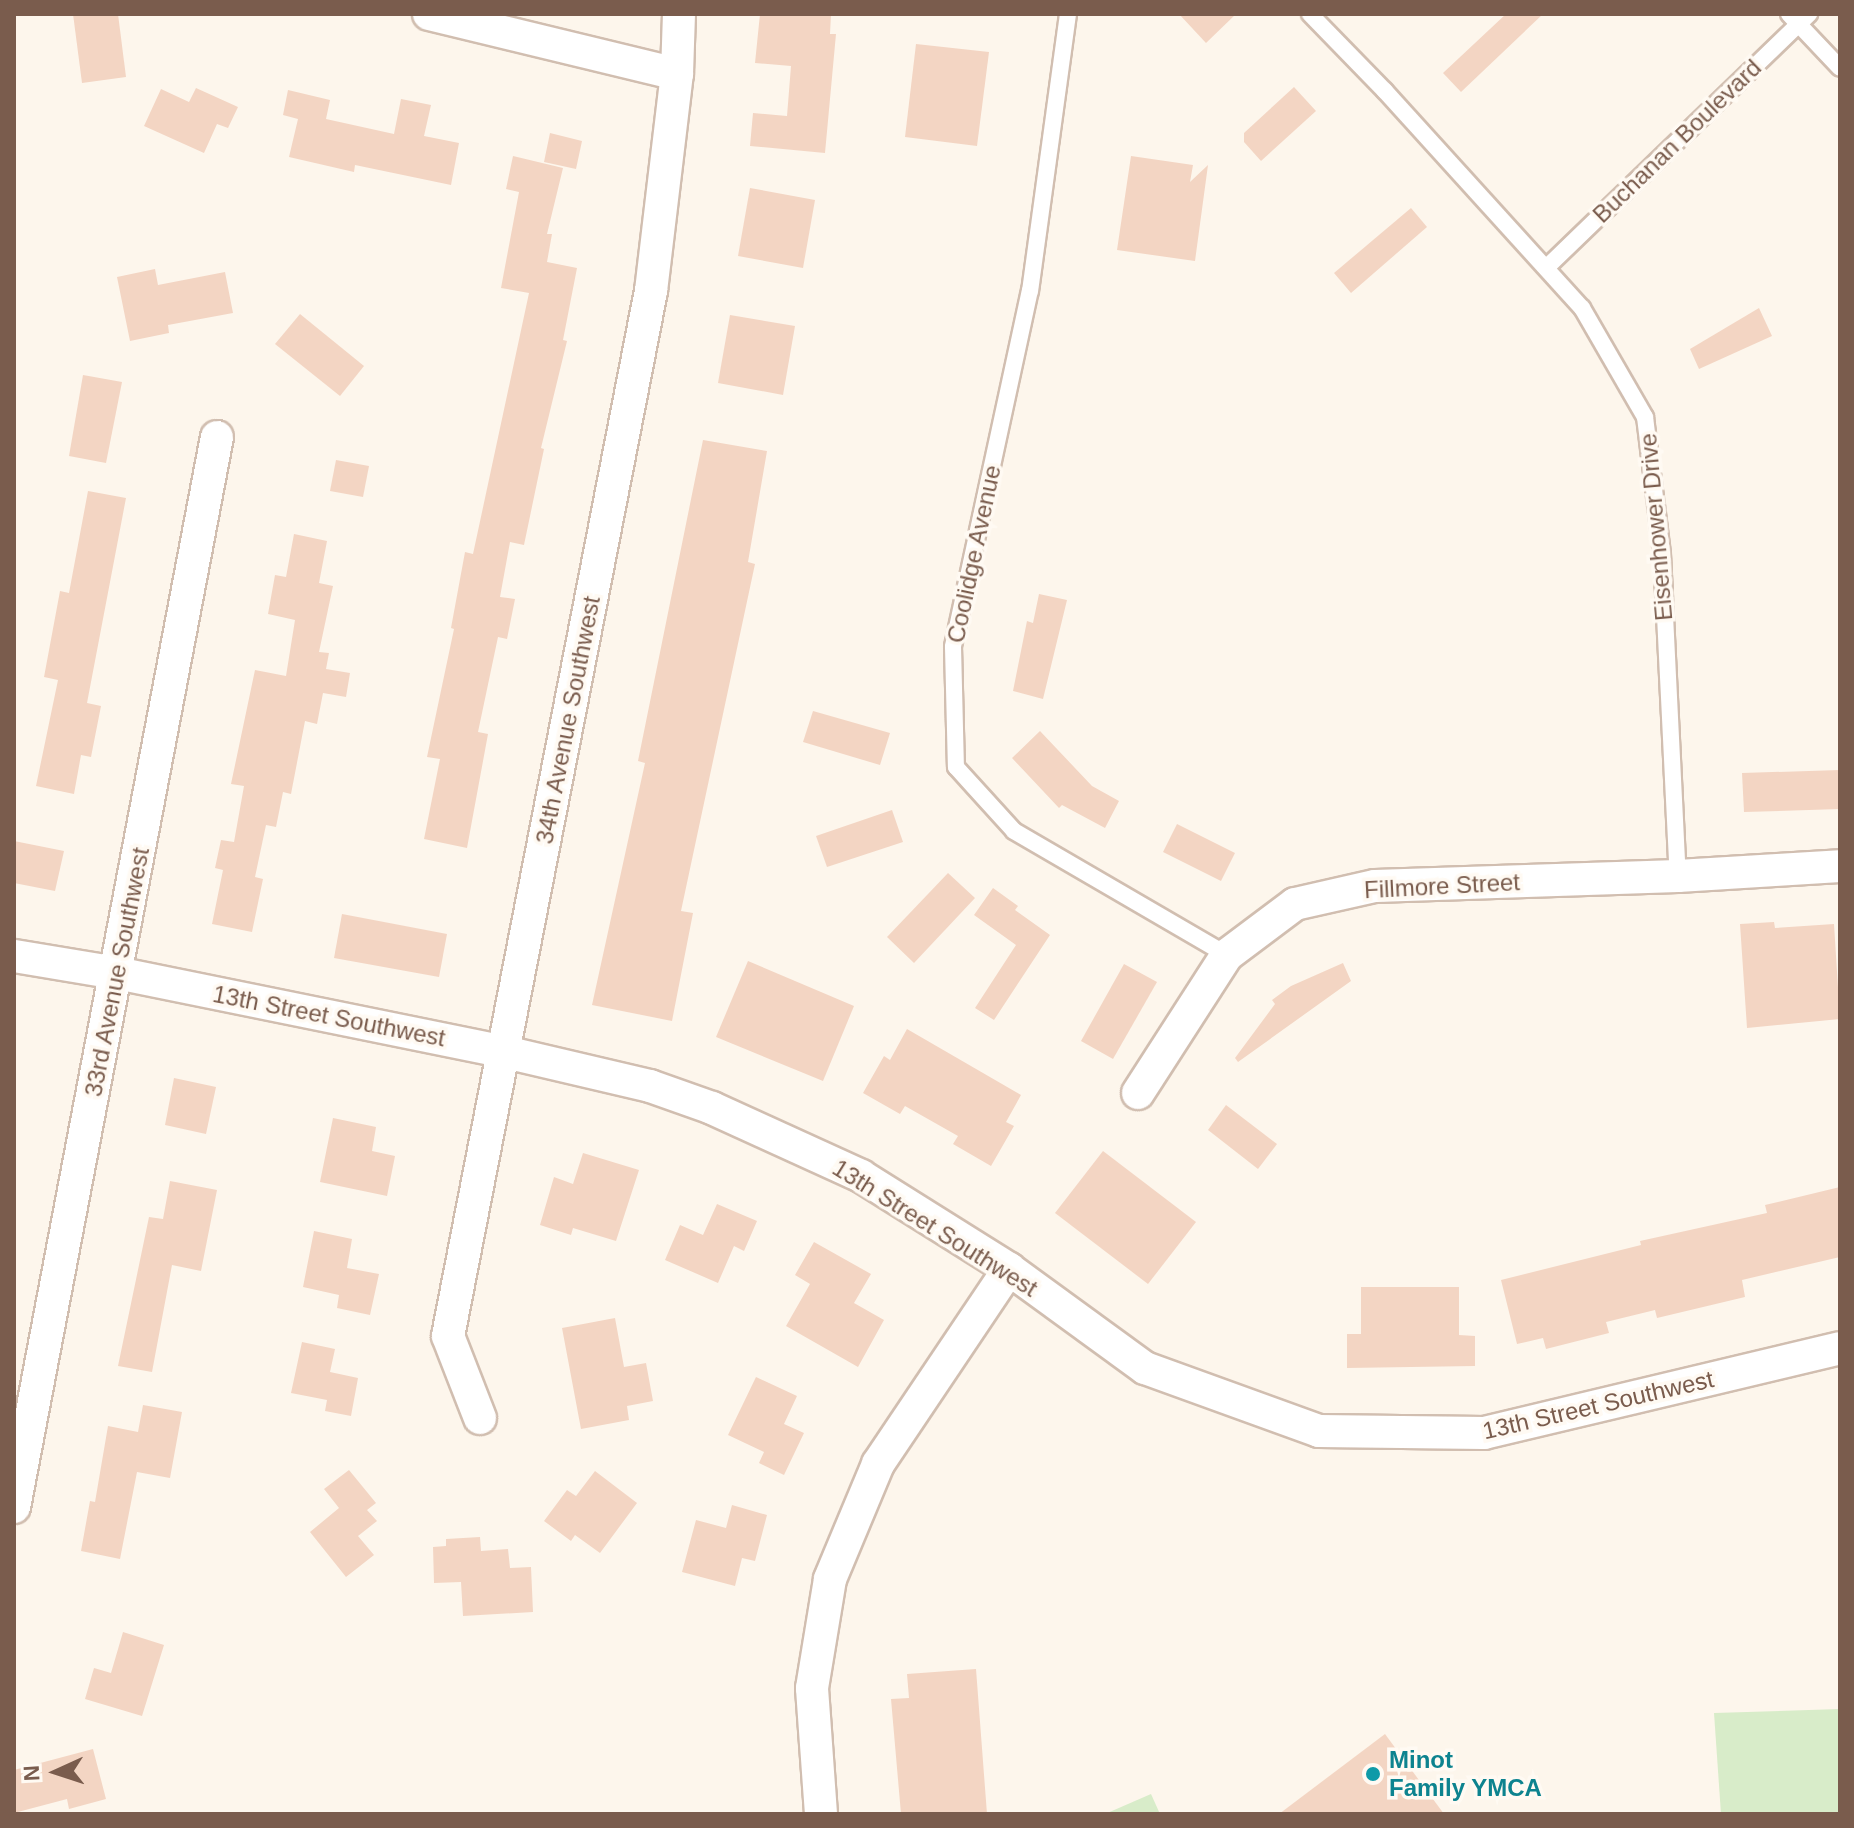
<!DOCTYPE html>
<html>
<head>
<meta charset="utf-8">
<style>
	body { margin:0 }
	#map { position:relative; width:1854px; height:1828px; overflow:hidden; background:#fdf6ec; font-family:Arial,sans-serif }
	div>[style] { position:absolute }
	.green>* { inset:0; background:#d8ecc9 }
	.building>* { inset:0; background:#f3d5c3 }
	.roads { filter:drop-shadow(2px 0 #d1beb0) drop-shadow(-2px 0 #d1beb0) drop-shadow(0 2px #d1beb0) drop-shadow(0 -2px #d1beb0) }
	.lane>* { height:16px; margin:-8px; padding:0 8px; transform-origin:8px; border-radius:8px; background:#fff }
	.street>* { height:32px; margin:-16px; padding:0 16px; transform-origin:16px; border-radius:16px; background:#fff }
	.dots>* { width:22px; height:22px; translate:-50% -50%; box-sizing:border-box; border:4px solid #fffaf3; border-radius:50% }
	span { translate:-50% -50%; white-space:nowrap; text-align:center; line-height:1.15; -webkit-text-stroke:7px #fffaf3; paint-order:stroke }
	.street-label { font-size:24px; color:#7a5c4d }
	.culture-label { font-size:24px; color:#0d838f; font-weight:700 }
	.left { translate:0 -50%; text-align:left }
	.frame { position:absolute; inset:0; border:16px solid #7a5c4d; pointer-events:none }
	.north { position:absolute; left:16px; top:1732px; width:80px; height:80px; -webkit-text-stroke:6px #fffaf3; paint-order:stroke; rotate:267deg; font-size:22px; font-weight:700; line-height:32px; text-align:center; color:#7a5c4d }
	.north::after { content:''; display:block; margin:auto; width:28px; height:36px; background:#7a5c4d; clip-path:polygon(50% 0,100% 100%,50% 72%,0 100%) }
</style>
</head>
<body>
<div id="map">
	<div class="green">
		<i style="clip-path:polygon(1840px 1709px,1840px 1814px,1721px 1814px,1714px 1713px)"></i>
		<i style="clip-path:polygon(1151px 1794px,1160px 1814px,1105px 1814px)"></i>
	</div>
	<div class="building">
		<i style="clip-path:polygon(73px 14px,118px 14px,126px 77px,82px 83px)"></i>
		<i style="clip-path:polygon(760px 14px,831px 14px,830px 34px,836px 34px,825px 153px,750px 146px,753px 113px,787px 116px,791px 66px,755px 63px)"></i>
		<i style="clip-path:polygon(1179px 14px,1236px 14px,1206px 43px)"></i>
		<i style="clip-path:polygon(1506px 14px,1543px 14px,1461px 92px,1443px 73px)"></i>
		<i style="clip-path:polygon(916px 44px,989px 52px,977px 146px,905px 137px)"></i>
		<i style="clip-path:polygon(1294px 87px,1316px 111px,1261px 161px,1244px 142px,1244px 133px)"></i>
		<i style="clip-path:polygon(196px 88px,238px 107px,228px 128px,217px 124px,204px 153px,144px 126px,161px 89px,189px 102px)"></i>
		<i style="clip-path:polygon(288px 90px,330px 100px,326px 119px,394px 134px,401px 99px,431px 105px,424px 136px,459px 143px,451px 185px,355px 165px,354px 172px,289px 157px,298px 119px,283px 115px)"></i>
		<i style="clip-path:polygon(550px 133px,582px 141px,576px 169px,544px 162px)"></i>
		<i style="clip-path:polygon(513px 156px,563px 168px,547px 234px,552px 234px,547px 262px,577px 268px,563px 340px,567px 341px,541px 448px,544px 449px,524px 545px,510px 542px,500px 597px,515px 599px,507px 639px,498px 637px,478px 732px,488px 734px,467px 848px,424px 839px,440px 759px,427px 757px,454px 629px,451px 628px,465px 552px,473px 554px,529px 293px,501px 288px,519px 192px,506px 189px)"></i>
		<i style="clip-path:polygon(1131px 156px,1193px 165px,1190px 182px,1208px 165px,1195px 261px,1117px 250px)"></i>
		<i style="clip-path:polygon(750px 188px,815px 200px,803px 268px,738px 256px)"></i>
		<i style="clip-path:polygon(1411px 208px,1427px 227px,1351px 293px,1334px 273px)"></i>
		<i style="clip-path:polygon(155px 269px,158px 285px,225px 272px,233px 313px,168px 325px,169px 333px,130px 341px,117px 277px)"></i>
		<i style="clip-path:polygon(1759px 308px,1772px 336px,1699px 369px,1690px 349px)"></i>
		<i style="clip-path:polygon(300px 314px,364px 366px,340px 396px,275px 344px)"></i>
		<i style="clip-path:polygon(730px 315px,795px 326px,783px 395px,718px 383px)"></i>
		<i style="clip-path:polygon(83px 375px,122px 382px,106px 463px,69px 456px)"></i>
		<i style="clip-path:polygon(703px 440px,767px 451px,748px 562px,755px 564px,681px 911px,693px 913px,672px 1021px,592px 1005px,645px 763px,638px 761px)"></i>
		<i style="clip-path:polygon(336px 460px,369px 466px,363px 497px,330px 491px)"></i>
		<i style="clip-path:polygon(88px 491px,126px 498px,87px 703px,101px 706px,91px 757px,81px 755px,74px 794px,36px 786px,58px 680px,44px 677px,60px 591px,69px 593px)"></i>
		<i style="clip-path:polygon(294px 534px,327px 541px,319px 583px,333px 586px,319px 652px,329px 653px,326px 669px,350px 673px,346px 697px,323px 693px,317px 724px,305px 721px,291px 794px,283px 792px,276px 827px,266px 825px,255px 877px,263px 879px,252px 932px,212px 924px,223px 870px,215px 868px,221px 840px,234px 842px,244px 786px,231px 784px,255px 670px,286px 676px,295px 620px,268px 614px,275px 575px,286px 577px)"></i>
		<i style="clip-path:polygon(1039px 594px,1067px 600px,1043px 699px,1013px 691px,1027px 621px,1033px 623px)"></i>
		<i style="clip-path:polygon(813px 711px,890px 733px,880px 765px,803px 742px)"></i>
		<i style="clip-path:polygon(1040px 731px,1092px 786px,1119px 801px,1105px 828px,1062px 805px,1059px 808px,1012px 758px)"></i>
		<i style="clip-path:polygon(1840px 770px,1840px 809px,1744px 812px,1742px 773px)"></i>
		<i style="clip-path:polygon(892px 810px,903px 842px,827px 867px,816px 836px)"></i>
		<i style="clip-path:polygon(1177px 824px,1235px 853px,1221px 881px,1163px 852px)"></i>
		<i style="clip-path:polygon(14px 841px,64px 851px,55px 891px,14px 883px)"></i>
		<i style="clip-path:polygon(948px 873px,975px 898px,914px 963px,887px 937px)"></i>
		<i style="clip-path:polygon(993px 888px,1018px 906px,1015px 910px,1050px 935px,994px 1020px,975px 1008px,1016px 945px,974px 915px)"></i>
		<i style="clip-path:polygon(342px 914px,447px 934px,439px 977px,334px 958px)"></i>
		<i style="clip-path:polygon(1774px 922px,1775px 928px,1834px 924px,1840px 1019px,1747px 1028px,1740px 924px)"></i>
		<i style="clip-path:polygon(748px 961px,854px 1006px,823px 1081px,716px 1037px)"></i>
		<i style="clip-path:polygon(1343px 963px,1351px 981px,1238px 1062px,1235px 1058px,1275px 1004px,1272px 1000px,1291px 986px)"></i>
		<i style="clip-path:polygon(1124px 964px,1157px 982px,1113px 1059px,1081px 1041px)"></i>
		<i style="clip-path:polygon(907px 1029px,1021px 1095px,1006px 1122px,1014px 1126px,991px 1166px,953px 1144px,958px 1136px,905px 1106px,900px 1114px,863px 1093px,884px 1056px,890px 1060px)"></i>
		<i style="clip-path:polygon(174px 1078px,216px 1087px,206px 1134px,165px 1125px)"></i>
		<i style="clip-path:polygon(1226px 1105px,1277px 1144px,1258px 1169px,1208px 1130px)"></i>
		<i style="clip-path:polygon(333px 1118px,376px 1127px,372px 1151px,395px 1156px,387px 1196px,320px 1182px)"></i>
		<i style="clip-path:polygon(1103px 1151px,1196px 1222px,1148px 1284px,1055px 1213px)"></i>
		<i style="clip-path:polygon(583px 1153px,639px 1170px,616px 1241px,573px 1228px,571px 1235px,540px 1225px,554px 1177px,573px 1184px)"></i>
		<i style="clip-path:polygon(170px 1181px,217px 1190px,201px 1271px,172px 1265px,152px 1372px,118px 1366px,149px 1217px,163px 1219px)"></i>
		<i style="clip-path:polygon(1840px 1187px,1840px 1257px,1742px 1280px,1745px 1297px,1657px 1318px,1655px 1310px,1606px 1322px,1609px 1333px,1546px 1349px,1543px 1338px,1517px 1344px,1501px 1280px,1641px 1245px,1640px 1241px,1767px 1213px,1765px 1205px)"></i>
		<i style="clip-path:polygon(717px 1204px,757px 1221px,744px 1251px,734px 1246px,718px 1283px,665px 1260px,680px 1225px,703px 1235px)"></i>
		<i style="clip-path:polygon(314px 1231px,352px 1239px,347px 1268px,379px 1274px,370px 1315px,337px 1308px,339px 1295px,303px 1287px)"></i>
		<i style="clip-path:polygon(814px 1242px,871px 1274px,854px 1303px,884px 1320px,858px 1367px,786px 1326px,810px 1284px,795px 1275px)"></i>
		<i style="clip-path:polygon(1361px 1287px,1459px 1287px,1459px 1335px,1475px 1336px,1475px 1366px,1347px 1368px,1347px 1334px,1361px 1334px)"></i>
		<i style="clip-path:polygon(615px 1318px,624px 1367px,646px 1363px,653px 1401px,627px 1406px,629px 1420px,581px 1429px,562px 1328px)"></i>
		<i style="clip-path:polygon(302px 1342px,335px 1349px,330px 1372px,358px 1378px,351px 1416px,325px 1411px,327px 1400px,291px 1393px)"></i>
		<i style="clip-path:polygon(756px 1377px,797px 1396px,784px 1424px,804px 1433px,784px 1475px,759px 1463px,764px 1452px,728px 1435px)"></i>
		<i style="clip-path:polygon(143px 1405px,182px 1412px,170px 1478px,137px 1472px,120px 1559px,81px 1551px,90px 1501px,95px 1502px,108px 1426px,138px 1432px)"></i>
		<i style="clip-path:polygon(349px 1470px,376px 1503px,367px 1510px,377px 1521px,358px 1536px,374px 1555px,346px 1577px,310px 1532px,339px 1508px,324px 1489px)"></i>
		<i style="clip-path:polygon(595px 1471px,637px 1503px,600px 1553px,575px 1535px,571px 1541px,544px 1521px,567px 1490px,576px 1496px)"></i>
		<i style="clip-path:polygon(732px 1505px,767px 1515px,755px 1561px,742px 1558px,735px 1586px,682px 1572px,696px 1520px,726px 1528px)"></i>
		<i style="clip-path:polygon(480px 1537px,481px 1551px,508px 1549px,510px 1568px,531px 1567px,533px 1612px,463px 1616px,461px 1582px,434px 1583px,433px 1547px,446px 1546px,446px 1539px)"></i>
		<i style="clip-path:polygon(123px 1632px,164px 1645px,142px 1716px,85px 1699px,94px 1668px,111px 1673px)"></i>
		<i style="clip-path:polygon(976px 1669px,987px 1814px,901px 1814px,891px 1699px,909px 1698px,907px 1674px)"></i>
		<i style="clip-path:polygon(1385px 1734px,1444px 1814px,1279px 1814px)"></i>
		<i style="clip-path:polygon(93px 1749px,106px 1799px,69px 1809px,67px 1799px,14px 1813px,14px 1770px)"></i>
	</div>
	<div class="roads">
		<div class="lane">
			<i style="left:1068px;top:14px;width:279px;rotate:97.8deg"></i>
			<i style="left:1030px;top:290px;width:365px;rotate:102.2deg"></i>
			<i style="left:953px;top:647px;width:120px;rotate:88.6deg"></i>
			<i style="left:956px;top:767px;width:86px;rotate:47.8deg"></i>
			<i style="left:1014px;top:831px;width:246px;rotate:30.2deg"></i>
			<i style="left:1310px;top:14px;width:107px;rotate:45.8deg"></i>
			<i style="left:1385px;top:91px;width:293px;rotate:47.8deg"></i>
			<i style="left:1582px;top:308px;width:126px;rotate:60deg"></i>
			<i style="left:1645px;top:417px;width:138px;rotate:82.9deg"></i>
			<i style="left:1662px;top:554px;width:322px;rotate:87.2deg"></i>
			<i style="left:1789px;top:14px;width:74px;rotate:46.6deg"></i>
			<i style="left:1546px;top:268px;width:366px;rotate:-44deg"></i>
		</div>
		<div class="street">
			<i style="left:429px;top:14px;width:255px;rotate:13.6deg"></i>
			<i style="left:14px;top:956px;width:104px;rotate:9.4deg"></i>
			<i style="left:117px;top:973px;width:396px;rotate:11.5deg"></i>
			<i style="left:505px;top:1052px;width:149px;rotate:13.2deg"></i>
			<i style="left:650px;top:1086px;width:66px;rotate:19.5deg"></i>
			<i style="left:712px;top:1108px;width:164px;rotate:24.5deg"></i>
			<i style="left:861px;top:1176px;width:175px;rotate:32.1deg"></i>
			<i style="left:1009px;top:1269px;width:168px;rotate:36.1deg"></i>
			<i style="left:1145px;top:1368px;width:185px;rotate:19.9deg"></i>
			<i style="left:1319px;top:1431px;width:165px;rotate:0.7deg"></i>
			<i style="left:1484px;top:1433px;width:366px;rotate:-13.4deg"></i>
			<i style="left:1138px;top:1093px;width:164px;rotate:-57.2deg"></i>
			<i style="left:1227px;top:955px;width:85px;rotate:-36.9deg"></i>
			<i style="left:1295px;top:904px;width:82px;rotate:-12.7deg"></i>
			<i style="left:1375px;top:886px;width:303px;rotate:-1.9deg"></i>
			<i style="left:1678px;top:876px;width:162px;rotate:-3.5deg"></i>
			<i style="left:480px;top:1418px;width:88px;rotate:-111.3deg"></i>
			<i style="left:448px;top:1336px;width:1065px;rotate:-79.01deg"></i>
			<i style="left:651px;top:291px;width:219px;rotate:-83.2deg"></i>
			<i style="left:677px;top:74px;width:60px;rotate:-88.1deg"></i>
			<i style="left:14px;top:1507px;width:1089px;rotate:-79.26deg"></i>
			<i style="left:821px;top:1814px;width:126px;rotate:-94.1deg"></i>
			<i style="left:812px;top:1688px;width:110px;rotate:-80.6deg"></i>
			<i style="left:830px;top:1579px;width:125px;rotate:-67.3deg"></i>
			<i style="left:878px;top:1464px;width:235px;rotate:-56.1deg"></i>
		</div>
	</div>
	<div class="dots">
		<i style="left:1373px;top:1774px;background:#0f9aa8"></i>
	</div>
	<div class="street-label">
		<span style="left:1677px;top:141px;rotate:-44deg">Buchanan Boulevard</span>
		<span style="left:1656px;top:527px;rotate:-95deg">Eisenhower Drive</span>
		<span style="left:974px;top:554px;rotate:-78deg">Coolidge Avenue</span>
		<span style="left:568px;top:720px;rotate:-79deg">34th Avenue Southwest</span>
		<span style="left:1442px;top:886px;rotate:-3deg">Fillmore Street</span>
		<span style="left:117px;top:972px;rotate:-79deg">33rd Avenue Southwest</span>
		<span style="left:329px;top:1016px;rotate:11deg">13th Street Southwest</span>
		<span style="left:935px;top:1228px;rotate:32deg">13th Street Southwest</span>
		<span style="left:1598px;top:1405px;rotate:-13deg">13th Street Southwest</span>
	</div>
	<div class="culture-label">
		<span class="left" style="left:1389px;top:1774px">Minot<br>Family YMCA</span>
	</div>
	<div class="frame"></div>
	<div class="north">N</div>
</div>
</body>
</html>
